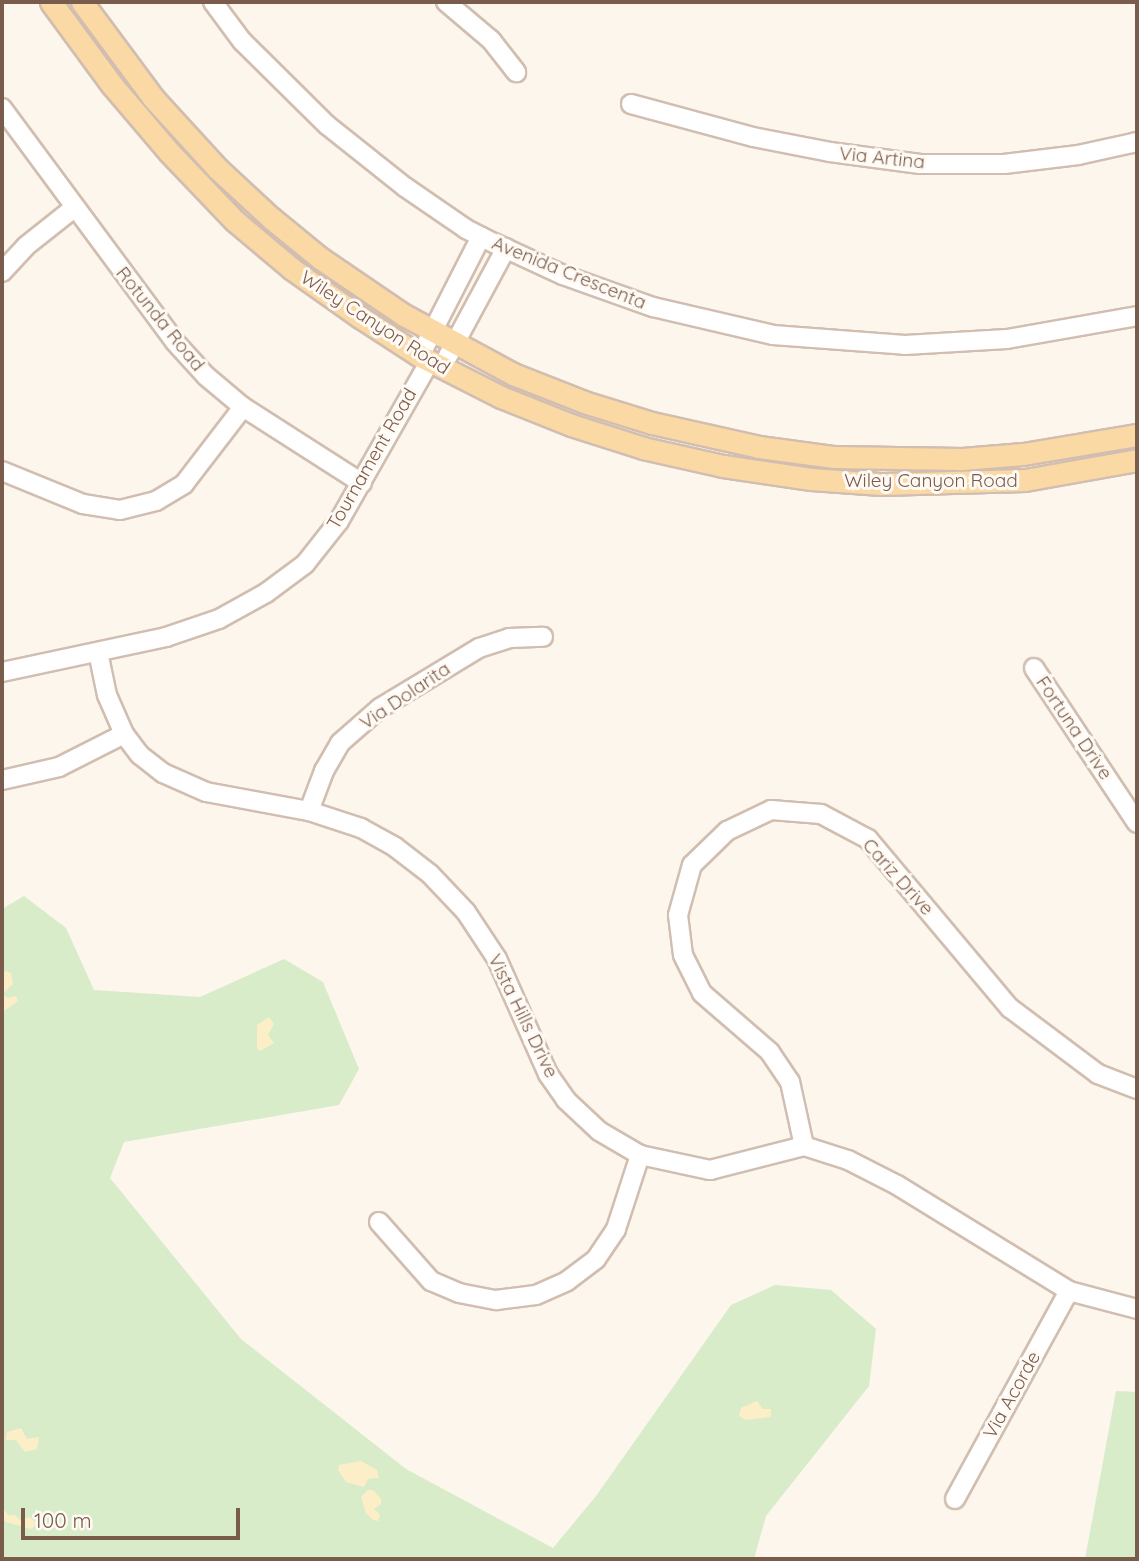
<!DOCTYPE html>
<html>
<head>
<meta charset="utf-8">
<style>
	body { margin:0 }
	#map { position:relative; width:1139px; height:1561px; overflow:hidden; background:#fdf6ec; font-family:Quicksand,sans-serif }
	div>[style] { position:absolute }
	.green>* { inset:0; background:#d8ecc9 }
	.sand>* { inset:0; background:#fcefc7 }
	.roads { filter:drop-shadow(2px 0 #d1beb0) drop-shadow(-2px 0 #d1beb0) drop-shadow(0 2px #d1beb0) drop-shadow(0 -2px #d1beb0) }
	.minor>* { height:18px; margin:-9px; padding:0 9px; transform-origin:9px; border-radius:9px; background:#fff }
	.major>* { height:21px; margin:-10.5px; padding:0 10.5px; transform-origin:10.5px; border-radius:10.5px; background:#fbd9a5 }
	span { translate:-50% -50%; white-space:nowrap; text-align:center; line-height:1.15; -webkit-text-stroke:6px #fffaf3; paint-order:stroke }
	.street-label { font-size:19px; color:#7a5c4d }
	.frame { position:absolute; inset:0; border:4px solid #7a5c4d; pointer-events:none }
	.scale { position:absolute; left:21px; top:1508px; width:219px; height:32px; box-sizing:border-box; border:4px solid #7a5c4d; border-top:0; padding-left:9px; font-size:21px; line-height:24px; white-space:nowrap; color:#7a5c4d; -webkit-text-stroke:5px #fffaf3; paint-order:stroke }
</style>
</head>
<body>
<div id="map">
	<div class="green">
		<i style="clip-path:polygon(24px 896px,66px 928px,94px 990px,200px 997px,284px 959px,323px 982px,359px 1069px,339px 1105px,124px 1142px,110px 1178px,241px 1339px,406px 1469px,553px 1548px,596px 1496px,731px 1305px,775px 1285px,831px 1290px,876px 1329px,869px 1386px,766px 1516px,754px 1559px,2px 1559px,2px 909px)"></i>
		<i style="clip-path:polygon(1116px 1391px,1137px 1392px,1137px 1559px,1085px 1559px)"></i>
	</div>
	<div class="sand">
		<i style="clip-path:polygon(5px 971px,11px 973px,13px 984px,2px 994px,8px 998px,16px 996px,18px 1001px,4px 1011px,2px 1010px,2px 974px)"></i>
		<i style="clip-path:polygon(269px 1017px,274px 1024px,268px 1035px,274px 1043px,260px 1051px,257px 1048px,257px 1025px)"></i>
		<i style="clip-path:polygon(757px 1401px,763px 1409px,771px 1409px,771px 1417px,746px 1420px,739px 1416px,741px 1408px)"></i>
		<i style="clip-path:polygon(21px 1428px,27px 1439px,39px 1437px,37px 1449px,25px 1452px,16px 1440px,6px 1440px,7px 1432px)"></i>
		<i style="clip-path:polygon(361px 1461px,377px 1470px,379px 1478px,368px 1479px,364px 1487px,346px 1482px,338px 1470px,339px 1465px)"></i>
		<i style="clip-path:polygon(368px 1490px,373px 1490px,381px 1499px,381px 1504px,374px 1509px,380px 1515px,378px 1521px,373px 1520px,366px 1513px,361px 1497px)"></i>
		<i style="clip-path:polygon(2px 1507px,8px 1515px,15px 1515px,20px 1520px,30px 1517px,37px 1524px,31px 1529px,6px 1522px,2px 1519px)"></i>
	</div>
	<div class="roads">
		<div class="minor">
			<i style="left:213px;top:2px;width:49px;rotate:53.4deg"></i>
			<i style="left:242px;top:41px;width:120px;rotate:44.7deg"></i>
			<i style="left:327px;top:125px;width:100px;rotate:38.5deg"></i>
			<i style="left:405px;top:187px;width:74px;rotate:34.5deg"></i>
			<i style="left:466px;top:229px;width:31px;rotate:27deg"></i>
			<i style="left:494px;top:243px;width:76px;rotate:24.9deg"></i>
			<i style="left:563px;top:275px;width:96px;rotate:19.6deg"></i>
			<i style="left:653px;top:307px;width:123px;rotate:13.1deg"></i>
			<i style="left:773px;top:335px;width:132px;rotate:4.3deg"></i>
			<i style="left:905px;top:345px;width:102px;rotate:-3.4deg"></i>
			<i style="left:1007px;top:339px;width:132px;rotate:-10deg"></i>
			<i style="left:446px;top:2px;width:59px;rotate:40.2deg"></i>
			<i style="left:491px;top:40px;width:41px;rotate:52deg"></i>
			<i style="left:631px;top:104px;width:126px;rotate:15.1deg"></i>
			<i style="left:753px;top:137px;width:78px;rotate:11deg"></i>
			<i style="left:830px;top:152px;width:91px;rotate:7.6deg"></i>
			<i style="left:920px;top:164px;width:84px"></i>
			<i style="left:1004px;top:164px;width:75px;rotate:-6.9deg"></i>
			<i style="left:1078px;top:155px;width:60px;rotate:-12.4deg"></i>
			<i style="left:2px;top:108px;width:291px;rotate:53.5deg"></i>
			<i style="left:175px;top:342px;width:46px;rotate:47.6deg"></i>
			<i style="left:206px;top:376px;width:48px;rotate:40deg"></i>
			<i style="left:243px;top:407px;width:141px;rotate:32.6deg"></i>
			<i style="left:2px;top:272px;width:35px;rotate:-47deg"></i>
			<i style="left:26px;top:246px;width:61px;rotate:-38.4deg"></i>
			<i style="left:420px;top:356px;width:134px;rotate:-62.9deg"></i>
			<i style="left:442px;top:367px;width:135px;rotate:-61.7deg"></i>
			<i style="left:2px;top:471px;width:87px;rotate:22.2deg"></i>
			<i style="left:83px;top:504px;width:37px;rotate:9deg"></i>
			<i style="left:120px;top:510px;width:37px;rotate:-14deg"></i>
			<i style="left:156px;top:501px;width:33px;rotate:-31deg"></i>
			<i style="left:184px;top:484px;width:97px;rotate:-52.5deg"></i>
			<i style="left:98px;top:652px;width:44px;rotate:78.2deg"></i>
			<i style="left:107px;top:695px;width:43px;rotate:66.4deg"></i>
			<i style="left:124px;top:734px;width:26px;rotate:53deg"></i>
			<i style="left:140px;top:755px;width:29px;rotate:38deg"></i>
			<i style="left:163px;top:773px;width:47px;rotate:23.8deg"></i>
			<i style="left:206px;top:792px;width:105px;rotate:10.5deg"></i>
			<i style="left:309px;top:811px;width:55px;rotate:18.1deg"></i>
			<i style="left:361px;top:828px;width:39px;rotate:29deg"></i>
			<i style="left:395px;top:847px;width:44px;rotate:37.6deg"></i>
			<i style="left:430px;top:874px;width:52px;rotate:46.5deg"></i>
			<i style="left:466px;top:912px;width:56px;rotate:56.6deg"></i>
			<i style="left:497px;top:959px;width:126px;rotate:66.1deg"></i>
			<i style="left:548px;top:1074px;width:32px;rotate:55deg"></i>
			<i style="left:566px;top:1100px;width:45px;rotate:43.2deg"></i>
			<i style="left:599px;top:1131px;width:48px;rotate:30.3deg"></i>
			<i style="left:640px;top:1155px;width:72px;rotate:12.1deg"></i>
			<i style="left:710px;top:1170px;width:97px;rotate:-14.3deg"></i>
			<i style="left:804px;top:1146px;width:46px;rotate:17.7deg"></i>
			<i style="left:848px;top:1160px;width:55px;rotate:27deg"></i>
			<i style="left:897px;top:1185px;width:202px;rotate:31.6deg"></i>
			<i style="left:1069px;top:1291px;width:70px;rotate:14.8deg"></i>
			<i style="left:1034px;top:668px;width:186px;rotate:56.4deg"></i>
			<i style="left:2px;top:672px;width:168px;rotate:-12deg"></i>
			<i style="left:166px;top:637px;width:56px;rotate:-18.8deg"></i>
			<i style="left:219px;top:619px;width:54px;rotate:-29deg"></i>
			<i style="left:266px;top:593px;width:49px;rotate:-36.6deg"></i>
			<i style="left:305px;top:564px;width:55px;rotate:-51.7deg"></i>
			<i style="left:339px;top:521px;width:184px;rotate:-60.4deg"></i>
			<i style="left:2px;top:780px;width:58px;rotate:-12.8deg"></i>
			<i style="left:59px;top:767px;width:73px;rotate:-26.9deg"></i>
			<i style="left:309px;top:811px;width:43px;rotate:-69.4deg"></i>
			<i style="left:324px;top:771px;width:32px;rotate:-60deg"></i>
			<i style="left:340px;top:743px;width:53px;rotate:-41.2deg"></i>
			<i style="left:380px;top:708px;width:116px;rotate:-31.2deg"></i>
			<i style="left:479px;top:648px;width:32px;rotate:-18deg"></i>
			<i style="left:509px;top:638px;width:34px;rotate:-2deg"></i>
			<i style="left:804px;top:1146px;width:66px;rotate:-102.3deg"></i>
			<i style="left:790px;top:1082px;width:36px;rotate:-124deg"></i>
			<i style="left:770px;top:1052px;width:90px;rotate:-139.1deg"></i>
			<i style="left:702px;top:993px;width:42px;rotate:-116.6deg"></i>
			<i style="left:683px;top:955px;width:40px;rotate:-97.1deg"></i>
			<i style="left:678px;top:915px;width:52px;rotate:-74.4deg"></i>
			<i style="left:692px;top:865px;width:49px;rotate:-44.2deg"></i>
			<i style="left:727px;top:831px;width:49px;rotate:-25.5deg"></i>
			<i style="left:771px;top:810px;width:50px;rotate:4.6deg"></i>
			<i style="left:821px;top:814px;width:53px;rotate:28deg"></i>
			<i style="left:868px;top:839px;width:221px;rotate:50deg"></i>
			<i style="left:1010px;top:1008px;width:110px;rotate:36.9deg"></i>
			<i style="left:1098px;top:1074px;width:42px;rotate:21deg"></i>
			<i style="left:379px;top:1222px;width:79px;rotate:48.6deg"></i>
			<i style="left:431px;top:1281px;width:30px;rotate:23deg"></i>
			<i style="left:459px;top:1293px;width:38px;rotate:11deg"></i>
			<i style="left:496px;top:1300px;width:40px;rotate:-7.1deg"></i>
			<i style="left:536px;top:1295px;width:34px;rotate:-24deg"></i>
			<i style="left:567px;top:1281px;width:36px;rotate:-37deg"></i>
			<i style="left:596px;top:1259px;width:36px;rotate:-56deg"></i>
			<i style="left:616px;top:1229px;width:78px;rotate:-72deg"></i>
			<i style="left:955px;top:1499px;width:237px;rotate:-61.3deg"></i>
		</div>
		<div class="major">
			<i style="left:51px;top:2px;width:103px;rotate:53.7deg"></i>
			<i style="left:112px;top:85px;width:88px;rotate:49.6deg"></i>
			<i style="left:169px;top:152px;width:95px;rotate:46.3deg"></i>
			<i style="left:235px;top:221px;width:75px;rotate:40.1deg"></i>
			<i style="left:292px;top:269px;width:83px;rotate:35.2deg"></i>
			<i style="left:360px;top:317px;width:72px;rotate:33deg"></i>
			<i style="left:420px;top:356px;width:91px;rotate:26.8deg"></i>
			<i style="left:501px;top:397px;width:75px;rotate:21.8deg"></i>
			<i style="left:571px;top:425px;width:76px;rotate:17.7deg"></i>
			<i style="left:643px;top:448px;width:82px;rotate:12.7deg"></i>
			<i style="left:723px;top:466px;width:89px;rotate:8.4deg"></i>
			<i style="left:811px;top:479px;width:70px;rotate:4.1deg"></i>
			<i style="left:881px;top:484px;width:144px;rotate:-1.6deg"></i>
			<i style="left:1025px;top:480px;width:114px;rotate:-10.1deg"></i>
			<i style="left:82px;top:2px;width:121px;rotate:53.4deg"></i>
			<i style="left:154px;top:99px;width:95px;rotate:47.6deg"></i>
			<i style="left:218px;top:169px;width:72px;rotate:42.8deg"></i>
			<i style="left:271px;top:218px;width:63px;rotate:39.2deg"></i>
			<i style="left:320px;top:258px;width:102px;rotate:34.2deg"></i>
			<i style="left:404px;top:315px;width:124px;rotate:28.4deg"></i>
			<i style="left:513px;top:374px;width:76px;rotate:21.5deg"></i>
			<i style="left:584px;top:402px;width:71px;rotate:17.2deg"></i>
			<i style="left:652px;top:423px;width:110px;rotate:12.6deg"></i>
			<i style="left:759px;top:447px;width:76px;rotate:7.6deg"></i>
			<i style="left:834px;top:457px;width:128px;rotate:0.9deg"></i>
			<i style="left:962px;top:459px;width:61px;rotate:-4.7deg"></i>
			<i style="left:1023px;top:454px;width:116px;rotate:-9.5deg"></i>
		</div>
	</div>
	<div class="street-label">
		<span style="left:882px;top:158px;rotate:6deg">Via Artina</span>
		<span style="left:569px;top:273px;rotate:22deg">Avenida Crescenta</span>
		<span style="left:160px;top:319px;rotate:51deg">Rotunda Road</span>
		<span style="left:375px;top:323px;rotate:33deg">Wiley Canyon Road</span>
		<span style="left:372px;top:459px;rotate:-60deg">Tournament Road</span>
		<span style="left:931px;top:481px">Wiley Canyon Road</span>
		<span style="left:405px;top:696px;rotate:-34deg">Via Dolarita</span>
		<span style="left:1074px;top:728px;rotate:56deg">Fortuna Drive</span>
		<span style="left:898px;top:877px;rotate:48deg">Cariz Drive</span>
		<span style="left:523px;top:1016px;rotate:64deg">Vista Hills Drive</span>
		<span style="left:1012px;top:1395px;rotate:-61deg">Via Acorde</span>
	</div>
	<div class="frame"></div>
	<div class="scale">100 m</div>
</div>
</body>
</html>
